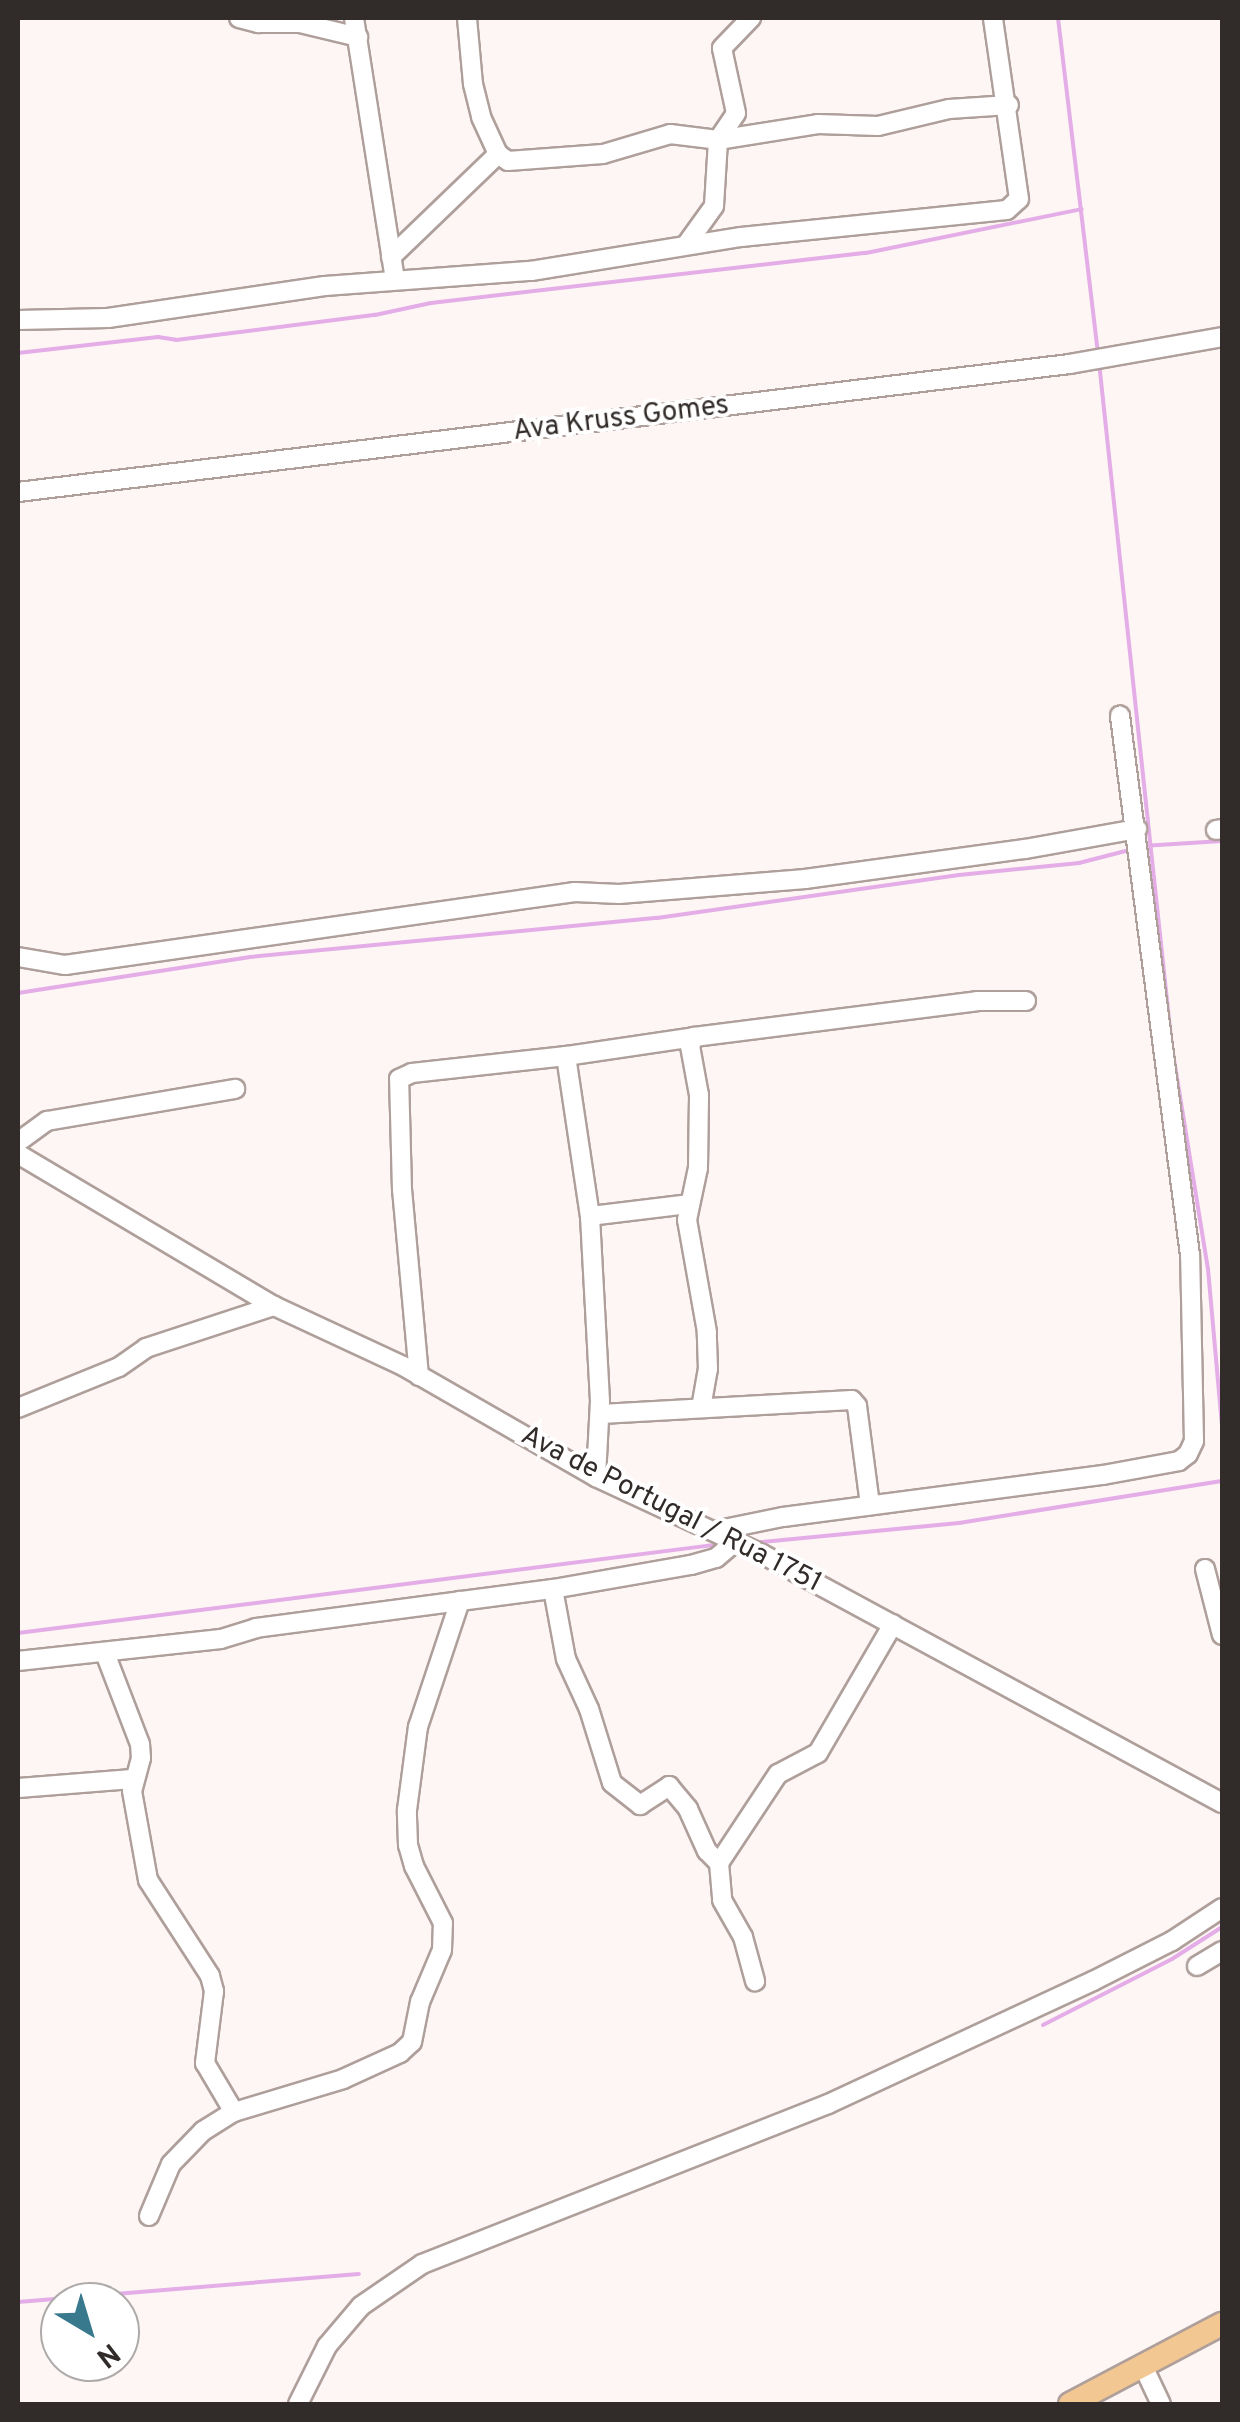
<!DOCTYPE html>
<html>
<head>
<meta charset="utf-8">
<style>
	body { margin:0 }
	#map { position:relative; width:1240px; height:2422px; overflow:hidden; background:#fdf6f4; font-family:Overpass,sans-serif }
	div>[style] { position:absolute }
	.stream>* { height:4px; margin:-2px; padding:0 2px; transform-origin:2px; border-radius:2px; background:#e4ade7 }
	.roads { filter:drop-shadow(2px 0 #af9f9b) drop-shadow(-2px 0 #af9f9b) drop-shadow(0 2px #af9f9b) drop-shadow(0 -2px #af9f9b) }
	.minor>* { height:18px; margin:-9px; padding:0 9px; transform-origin:9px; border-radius:9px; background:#fff }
	.major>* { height:22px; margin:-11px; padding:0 11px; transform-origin:11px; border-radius:11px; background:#f2c792 }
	span { translate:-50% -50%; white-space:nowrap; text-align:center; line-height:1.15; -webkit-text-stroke:8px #fff; paint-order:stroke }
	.street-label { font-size:28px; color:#312b29 }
	.frame { position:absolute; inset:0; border:20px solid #312b29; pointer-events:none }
	.north { position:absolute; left:40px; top:2282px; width:100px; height:100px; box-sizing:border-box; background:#fff; border:2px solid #adaaa9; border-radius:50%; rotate:142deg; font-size:28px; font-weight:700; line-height:40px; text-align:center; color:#312b29 }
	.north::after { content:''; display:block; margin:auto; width:35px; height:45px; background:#39798d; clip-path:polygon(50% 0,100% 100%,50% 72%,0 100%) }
</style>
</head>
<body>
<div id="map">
	<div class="stream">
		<i style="left:1058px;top:18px;width:337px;rotate:83.2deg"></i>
		<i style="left:18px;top:353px;width:141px;rotate:-6.5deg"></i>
		<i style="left:158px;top:337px;width:18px;rotate:9deg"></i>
		<i style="left:176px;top:340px;width:201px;rotate:-7.2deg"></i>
		<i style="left:375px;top:315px;width:57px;rotate:-12.1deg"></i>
		<i style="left:431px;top:303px;width:438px;rotate:-6.6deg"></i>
		<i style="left:866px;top:253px;width:220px;rotate:-11.5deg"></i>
		<i style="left:1099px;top:362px;width:689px;rotate:83.92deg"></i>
		<i style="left:1172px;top:1047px;width:225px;rotate:80.8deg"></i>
		<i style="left:1208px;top:1269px;width:157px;rotate:84.9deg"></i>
		<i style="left:1142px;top:846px;width:80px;rotate:-3.6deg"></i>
		<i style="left:18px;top:993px;width:235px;rotate:-8.8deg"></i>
		<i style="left:250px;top:957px;width:409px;rotate:-5.5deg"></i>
		<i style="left:657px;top:918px;width:305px;rotate:-8.1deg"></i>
		<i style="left:959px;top:875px;width:121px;rotate:-5.7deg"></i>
		<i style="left:1079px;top:863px;width:56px;rotate:-14.5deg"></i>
		<i style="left:761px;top:1542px;width:199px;rotate:-5.5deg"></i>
		<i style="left:959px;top:1523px;width:266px;rotate:-9.1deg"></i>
		<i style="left:18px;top:1633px;width:710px;rotate:-7.21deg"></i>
		<i style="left:1043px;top:2025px;width:145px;rotate:-27.1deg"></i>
		<i style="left:1172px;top:1959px;width:59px;rotate:-32.6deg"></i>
		<i style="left:18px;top:2302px;width:342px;rotate:-4.7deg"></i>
	</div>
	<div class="roads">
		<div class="minor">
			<i style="left:239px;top:18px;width:20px;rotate:15deg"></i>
			<i style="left:258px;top:23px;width:42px"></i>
			<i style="left:300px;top:23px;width:60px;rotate:13.6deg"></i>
			<i style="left:354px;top:18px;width:264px;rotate:81.1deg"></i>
			<i style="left:467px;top:18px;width:66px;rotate:84.8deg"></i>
			<i style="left:473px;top:84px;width:34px;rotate:76deg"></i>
			<i style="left:481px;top:117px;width:41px;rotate:65.3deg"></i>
			<i style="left:498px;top:154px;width:12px;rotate:35deg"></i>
			<i style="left:508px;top:161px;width:95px;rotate:-4.2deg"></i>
			<i style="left:603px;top:154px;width:70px;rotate:-16.6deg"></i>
			<i style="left:670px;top:134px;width:48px;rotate:7.1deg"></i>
			<i style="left:718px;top:140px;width:101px;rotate:-9.1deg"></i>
			<i style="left:818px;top:124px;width:60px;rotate:1.9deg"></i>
			<i style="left:878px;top:126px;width:73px;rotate:-13.5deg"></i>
			<i style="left:949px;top:109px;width:60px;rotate:-3.8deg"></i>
			<i style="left:686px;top:245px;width:48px;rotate:-54.3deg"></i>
			<i style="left:714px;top:206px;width:66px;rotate:-86.5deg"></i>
			<i style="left:718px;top:140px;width:32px;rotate:-56deg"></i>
			<i style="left:736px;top:113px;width:66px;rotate:-102.2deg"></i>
			<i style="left:722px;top:48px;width:42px;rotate:-46deg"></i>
			<i style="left:391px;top:257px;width:149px;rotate:-43.9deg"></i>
			<i style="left:18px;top:320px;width:90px;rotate:-1.3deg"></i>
			<i style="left:108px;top:318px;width:219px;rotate:-8.4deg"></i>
			<i style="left:325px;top:286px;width:207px;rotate:-4.2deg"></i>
			<i style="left:531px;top:271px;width:213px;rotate:-9.2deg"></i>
			<i style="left:741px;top:237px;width:267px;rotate:-5.8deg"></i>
			<i style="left:1007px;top:210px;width:16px;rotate:-43deg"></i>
			<i style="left:1019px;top:199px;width:183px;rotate:-98.2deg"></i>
			<i style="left:18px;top:492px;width:1059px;rotate:-6.94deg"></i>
			<i style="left:1069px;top:364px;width:155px;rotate:-10deg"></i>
			<i style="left:1216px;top:830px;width:6px;rotate:-9deg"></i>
			<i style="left:18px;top:957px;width:48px;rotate:9.7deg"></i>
			<i style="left:65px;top:965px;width:515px;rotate:-8.15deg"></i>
			<i style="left:575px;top:892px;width:44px;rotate:2.6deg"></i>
			<i style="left:619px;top:894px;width:187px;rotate:-4.6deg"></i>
			<i style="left:805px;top:879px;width:222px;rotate:-7.8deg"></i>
			<i style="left:1025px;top:849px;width:114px;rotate:-10.1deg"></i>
			<i style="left:566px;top:1056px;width:129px;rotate:-8.4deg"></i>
			<i style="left:18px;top:1142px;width:36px;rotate:-36deg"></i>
			<i style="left:47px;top:1121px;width:191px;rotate:-9.7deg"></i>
			<i style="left:18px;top:1154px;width:298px;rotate:30.7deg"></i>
			<i style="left:274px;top:1306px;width:142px;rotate:24.9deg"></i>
			<i style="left:403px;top:1366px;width:223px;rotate:29.9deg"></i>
			<i style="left:596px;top:1477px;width:183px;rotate:24.9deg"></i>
			<i style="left:762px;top:1554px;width:523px;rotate:28.43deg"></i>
			<i style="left:419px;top:1376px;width:187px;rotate:-95.2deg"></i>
			<i style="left:402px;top:1190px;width:111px;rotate:-91.5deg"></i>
			<i style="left:399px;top:1079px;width:14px;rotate:-25deg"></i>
			<i style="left:412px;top:1073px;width:155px;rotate:-6.3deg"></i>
			<i style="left:566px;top:1056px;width:162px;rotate:81.5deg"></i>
			<i style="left:18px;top:1408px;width:109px;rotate:-22.1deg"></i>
			<i style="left:119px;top:1367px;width:33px;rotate:-35deg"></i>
			<i style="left:146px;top:1348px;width:135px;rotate:-18.2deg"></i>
			<i style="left:701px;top:1408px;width:40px;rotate:-80deg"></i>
			<i style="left:708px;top:1369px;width:37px;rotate:-92deg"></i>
			<i style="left:707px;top:1332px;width:114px;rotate:-100.1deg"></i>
			<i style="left:687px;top:1220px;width:53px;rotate:-78.1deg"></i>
			<i style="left:698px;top:1168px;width:73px;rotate:-89.2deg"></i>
			<i style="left:699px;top:1095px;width:50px;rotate:-100.4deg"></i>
			<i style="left:690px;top:1046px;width:10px;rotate:-66deg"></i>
			<i style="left:694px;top:1037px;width:285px;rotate:-7.2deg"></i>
			<i style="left:977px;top:1001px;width:49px"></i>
			<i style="left:601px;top:1414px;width:251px;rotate:-3.2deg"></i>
			<i style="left:852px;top:1400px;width:8px;rotate:50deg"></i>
			<i style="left:857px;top:1406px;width:100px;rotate:82.5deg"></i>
			<i style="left:596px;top:1477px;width:76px;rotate:-87deg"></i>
			<i style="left:600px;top:1401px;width:185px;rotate:-93.1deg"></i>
			<i style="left:590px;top:1216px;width:100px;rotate:-6.9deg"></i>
			<i style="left:714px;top:1531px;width:70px;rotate:-11.5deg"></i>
			<i style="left:783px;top:1517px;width:323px;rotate:-7.5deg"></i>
			<i style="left:1103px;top:1475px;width:77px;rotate:-10.4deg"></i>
			<i style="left:1179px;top:1461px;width:11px;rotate:-38deg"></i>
			<i style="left:1188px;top:1454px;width:14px;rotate:-65deg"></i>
			<i style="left:1194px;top:1441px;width:186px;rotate:-91.2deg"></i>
			<i style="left:1190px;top:1255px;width:544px;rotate:-97.4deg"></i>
			<i style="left:1205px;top:1569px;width:68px;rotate:75.6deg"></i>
			<i style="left:553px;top:1589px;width:71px;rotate:79.5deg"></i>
			<i style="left:566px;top:1659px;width:55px;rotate:65.3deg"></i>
			<i style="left:589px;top:1709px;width:77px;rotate:72.7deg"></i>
			<i style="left:612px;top:1783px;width:36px;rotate:38deg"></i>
			<i style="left:640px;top:1805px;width:35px;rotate:-33deg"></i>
			<i style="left:669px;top:1786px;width:30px;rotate:50deg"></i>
			<i style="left:688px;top:1809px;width:46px;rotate:65.7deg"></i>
			<i style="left:707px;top:1851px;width:17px;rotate:45deg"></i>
			<i style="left:719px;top:1863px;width:37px;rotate:85deg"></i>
			<i style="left:722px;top:1900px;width:43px;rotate:60.4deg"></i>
			<i style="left:743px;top:1937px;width:46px;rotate:74.7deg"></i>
			<i style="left:105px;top:1653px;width:97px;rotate:69deg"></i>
			<i style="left:140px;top:1744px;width:14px;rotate:86deg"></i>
			<i style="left:141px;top:1758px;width:34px;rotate:105deg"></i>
			<i style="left:132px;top:1791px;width:90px;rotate:79.8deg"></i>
			<i style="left:148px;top:1880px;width:114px;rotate:57.1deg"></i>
			<i style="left:210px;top:1976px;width:16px;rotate:75deg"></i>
			<i style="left:214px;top:1991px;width:73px;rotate:97.1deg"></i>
			<i style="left:205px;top:2063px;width:57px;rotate:59.4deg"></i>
			<i style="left:18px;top:1661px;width:204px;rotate:-6.2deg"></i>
			<i style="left:221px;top:1639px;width:37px;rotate:-17deg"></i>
			<i style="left:256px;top:1628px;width:300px;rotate:-7.5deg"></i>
			<i style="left:553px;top:1589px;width:140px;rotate:-9.9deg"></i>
			<i style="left:691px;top:1565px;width:26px;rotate:-16deg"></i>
			<i style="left:716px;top:1558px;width:25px;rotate:-40deg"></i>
			<i style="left:18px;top:1788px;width:115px;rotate:-4.5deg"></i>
			<i style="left:719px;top:1863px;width:107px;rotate:-56.5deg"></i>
			<i style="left:778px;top:1774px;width:45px;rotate:-27.7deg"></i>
			<i style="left:818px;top:1753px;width:149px;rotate:-59.8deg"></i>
			<i style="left:1197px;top:1966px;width:29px;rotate:-31deg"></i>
			<i style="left:149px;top:2216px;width:56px;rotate:-67.1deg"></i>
			<i style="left:171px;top:2164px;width:46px;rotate:-45.9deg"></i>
			<i style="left:203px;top:2131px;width:36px;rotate:-32deg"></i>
			<i style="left:234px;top:2112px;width:114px;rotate:-16.8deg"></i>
			<i style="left:343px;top:2079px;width:63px;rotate:-24.5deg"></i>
			<i style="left:400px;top:2053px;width:16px;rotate:-43deg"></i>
			<i style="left:412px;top:2042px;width:41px;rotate:-78.7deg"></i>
			<i style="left:420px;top:2002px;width:56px;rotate:-67.1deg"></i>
			<i style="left:442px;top:1950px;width:27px;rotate:-88deg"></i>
			<i style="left:443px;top:1923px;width:64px;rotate:-117deg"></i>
			<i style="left:414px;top:1866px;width:22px;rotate:-106deg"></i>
			<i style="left:408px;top:1845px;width:35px;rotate:-92deg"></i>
			<i style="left:407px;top:1810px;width:84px;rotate:-82.5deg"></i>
			<i style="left:418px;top:1727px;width:133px;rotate:-71.6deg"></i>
			<i style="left:1143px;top:2366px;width:42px;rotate:64.7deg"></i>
			<i style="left:298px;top:2404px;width:65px;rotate:-63.4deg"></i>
			<i style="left:327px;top:2346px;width:52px;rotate:-49.6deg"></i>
			<i style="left:361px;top:2306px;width:74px;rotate:-34.5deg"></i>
			<i style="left:422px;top:2264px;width:436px;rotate:-21.5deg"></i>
			<i style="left:828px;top:2104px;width:292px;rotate:-24.9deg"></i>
			<i style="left:1093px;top:1981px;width:89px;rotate:-26.9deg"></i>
			<i style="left:1172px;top:1941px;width:60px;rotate:-33.4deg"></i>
		</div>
		<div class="major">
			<i style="left:1070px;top:2404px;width:172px;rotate:-27.8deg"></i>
		</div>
	</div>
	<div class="street-label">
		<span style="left:621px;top:419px;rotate:-7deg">Ava Kruss Gomes</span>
		<span style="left:671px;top:1510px;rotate:27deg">Ava de Portugal / Rua 1751</span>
	</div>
	<div class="frame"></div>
	<div class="north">N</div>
</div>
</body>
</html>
